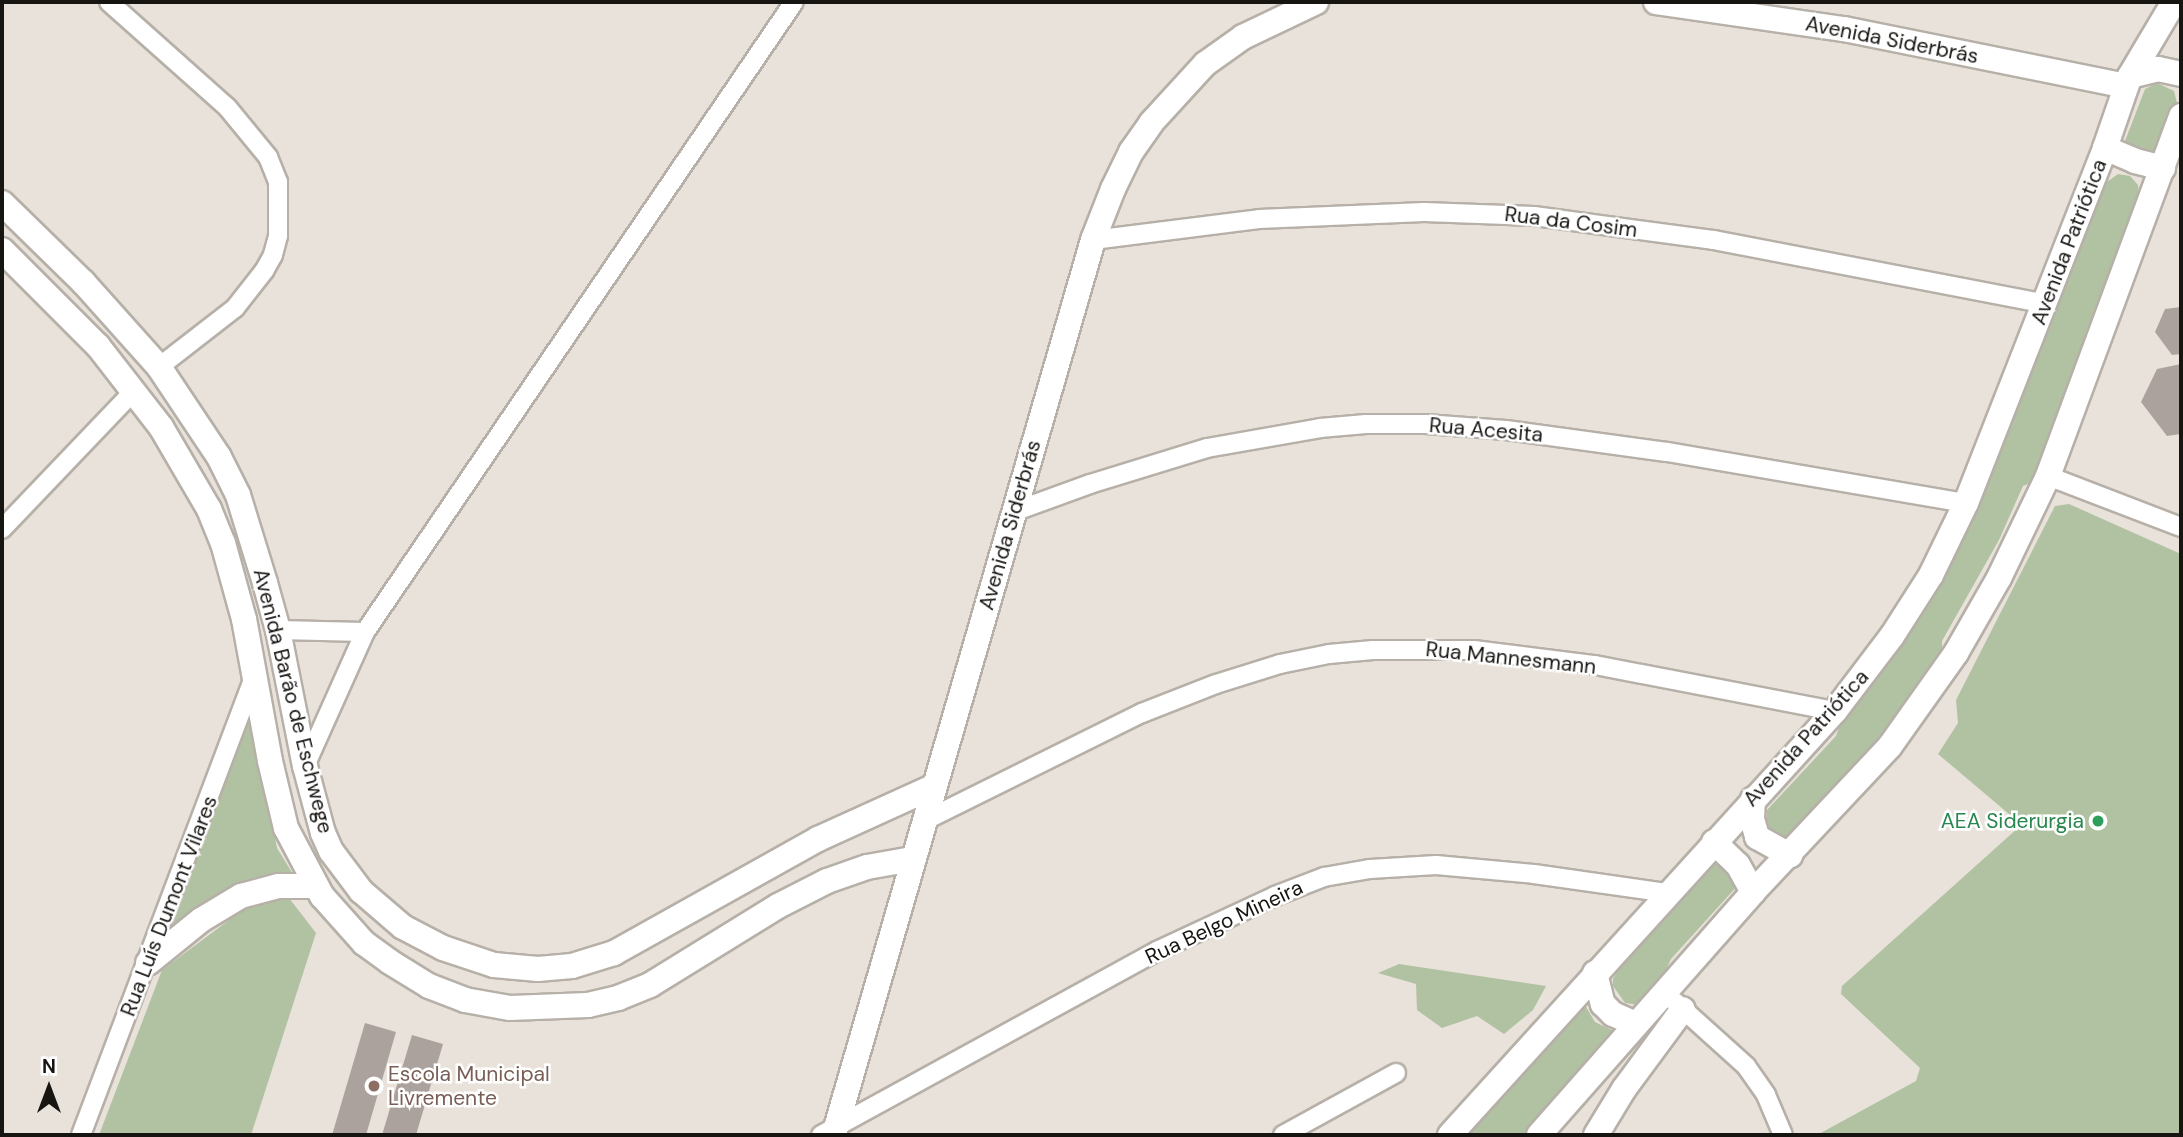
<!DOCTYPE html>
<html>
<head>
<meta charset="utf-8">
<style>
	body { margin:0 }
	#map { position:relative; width:2183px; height:1137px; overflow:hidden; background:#e9e2da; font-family:"DM Sans",sans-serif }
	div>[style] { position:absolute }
	.green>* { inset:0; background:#b0c2a1 }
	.building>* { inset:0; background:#aca29d }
	.roads { filter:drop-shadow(2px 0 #b6b0a8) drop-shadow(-2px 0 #b6b0a8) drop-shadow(0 2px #b6b0a8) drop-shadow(0 -2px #b6b0a8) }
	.street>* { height:18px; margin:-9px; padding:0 9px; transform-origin:9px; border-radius:9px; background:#fff }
	.secondary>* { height:24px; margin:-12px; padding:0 12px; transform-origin:12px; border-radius:12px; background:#fff }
	.dots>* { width:19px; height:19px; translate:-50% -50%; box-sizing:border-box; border:4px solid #fff; border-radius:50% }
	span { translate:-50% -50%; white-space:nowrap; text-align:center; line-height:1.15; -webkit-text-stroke:5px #fff; paint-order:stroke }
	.street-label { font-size:21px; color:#171512 }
	.leisure-label { font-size:21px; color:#27864d }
	.right { translate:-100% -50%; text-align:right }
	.education-label { font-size:21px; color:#785e54 }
	.left { translate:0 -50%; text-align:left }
	.frame { position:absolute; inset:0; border:4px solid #171512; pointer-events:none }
	.north { position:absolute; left:14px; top:1053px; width:70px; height:70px; -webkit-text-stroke:5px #fff; paint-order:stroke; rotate:0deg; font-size:19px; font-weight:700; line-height:28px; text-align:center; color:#171512 }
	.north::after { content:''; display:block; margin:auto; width:24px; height:32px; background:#171512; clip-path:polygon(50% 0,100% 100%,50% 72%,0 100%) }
</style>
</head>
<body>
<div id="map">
	<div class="green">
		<i style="clip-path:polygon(2157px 83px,2174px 91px,2177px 103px,2158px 151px,2150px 154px,2129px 148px,2125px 141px,2145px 89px)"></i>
		<i style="clip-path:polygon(2118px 174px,2130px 176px,2138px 185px,2141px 215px,2033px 482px,2023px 486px,1999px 540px,1942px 641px,1942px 664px,1904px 713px,1791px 838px,1773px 834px,1766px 823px,1767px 810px,1836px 736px,1844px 714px,1870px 680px,2104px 184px)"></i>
		<i style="clip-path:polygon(2069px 504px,2181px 554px,2181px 1135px,1817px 1135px,1916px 1081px,1920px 1068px,1841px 994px,1842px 986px,2019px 827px,2009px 814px,1938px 754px,1958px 723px,1956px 700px,2055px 506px)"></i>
		<i style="clip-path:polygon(251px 709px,277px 848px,299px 884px,255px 877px,166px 936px)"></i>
		<i style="clip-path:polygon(1716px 860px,1739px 884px,1671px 959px,1663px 977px,1639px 1005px,1625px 1003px,1613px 986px,1613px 979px,1625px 959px)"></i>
		<i style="clip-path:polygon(260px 897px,289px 898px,316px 933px,251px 1135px,99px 1135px,162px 970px)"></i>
		<i style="clip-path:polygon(1399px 964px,1546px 986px,1533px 1010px,1504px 1034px,1477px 1016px,1442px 1028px,1417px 1010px,1416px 984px,1378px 973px)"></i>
		<i style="clip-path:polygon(1583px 1002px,1595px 1022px,1616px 1032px,1524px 1135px,1461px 1135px)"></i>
	</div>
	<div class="building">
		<i style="clip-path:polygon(2181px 307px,2181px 354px,2172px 355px,2155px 332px,2165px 309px)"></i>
		<i style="clip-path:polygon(2181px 364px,2181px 434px,2167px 436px,2141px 402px,2157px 369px)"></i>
		<i style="clip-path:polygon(365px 1023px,396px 1032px,366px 1135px,332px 1135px)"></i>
		<i style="clip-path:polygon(412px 1035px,443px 1044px,416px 1135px,382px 1135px)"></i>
	</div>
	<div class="roads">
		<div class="street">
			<i style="left:109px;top:2px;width:158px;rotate:41.7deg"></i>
			<i style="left:227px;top:107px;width:65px;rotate:50.6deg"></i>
			<i style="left:268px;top:157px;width:27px;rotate:68deg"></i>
			<i style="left:278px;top:182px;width:54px;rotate:90deg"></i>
			<i style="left:278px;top:236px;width:20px;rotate:105deg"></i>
			<i style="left:273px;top:255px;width:18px;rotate:119deg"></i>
			<i style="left:264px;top:271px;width:47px;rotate:128.1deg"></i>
			<i style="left:235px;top:308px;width:96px;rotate:142.2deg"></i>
			<i style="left:1093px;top:240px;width:167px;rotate:-7.2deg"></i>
			<i style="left:1259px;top:219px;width:165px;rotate:-2.4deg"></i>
			<i style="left:1424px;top:212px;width:110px;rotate:2.1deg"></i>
			<i style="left:1534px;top:216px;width:182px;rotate:7.6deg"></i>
			<i style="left:1714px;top:240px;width:337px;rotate:10.9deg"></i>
			<i style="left:2048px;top:476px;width:142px;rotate:21deg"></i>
			<i style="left:1013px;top:512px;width:82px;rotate:-20deg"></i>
			<i style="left:1090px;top:484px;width:122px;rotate:-17.1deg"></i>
			<i style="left:1207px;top:448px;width:115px;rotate:-10deg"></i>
			<i style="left:1320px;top:428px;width:46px;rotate:-5deg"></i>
			<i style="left:1366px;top:424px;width:60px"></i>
			<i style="left:1426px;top:424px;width:80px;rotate:4.3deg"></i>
			<i style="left:1506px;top:430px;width:162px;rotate:7.8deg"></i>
			<i style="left:1667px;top:452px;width:303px;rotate:9.7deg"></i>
			<i style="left:2px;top:529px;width:191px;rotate:-46.3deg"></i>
			<i style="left:278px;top:630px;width:87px;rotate:1.3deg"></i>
			<i style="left:365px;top:632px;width:147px;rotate:114.1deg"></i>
			<i style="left:365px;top:632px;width:762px;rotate:-55.75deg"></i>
			<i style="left:924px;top:821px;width:243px;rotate:-26.4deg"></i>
			<i style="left:1142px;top:713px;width:79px;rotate:-21.4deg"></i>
			<i style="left:1216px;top:684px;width:67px;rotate:-17.4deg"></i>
			<i style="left:1280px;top:664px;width:50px;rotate:-11.5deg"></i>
			<i style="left:1329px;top:654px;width:44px;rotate:-5.2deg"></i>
			<i style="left:1373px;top:650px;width:101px"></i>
			<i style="left:1474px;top:650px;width:122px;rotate:7.1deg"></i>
			<i style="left:1595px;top:665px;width:244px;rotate:10.9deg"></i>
			<i style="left:1675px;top:1002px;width:96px;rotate:42deg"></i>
			<i style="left:1746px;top:1066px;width:35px;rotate:55deg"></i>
			<i style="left:1766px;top:1095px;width:43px;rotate:67deg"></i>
			<i style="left:81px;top:1135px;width:490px;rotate:-69.3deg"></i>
			<i style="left:821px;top:1135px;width:383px;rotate:-28.7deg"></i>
			<i style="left:1157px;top:951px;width:130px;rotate:-25deg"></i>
			<i style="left:1275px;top:896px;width:53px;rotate:-21.2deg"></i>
			<i style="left:1324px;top:877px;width:47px;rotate:-9.9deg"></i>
			<i style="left:1370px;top:869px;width:66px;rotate:-3.5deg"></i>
			<i style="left:1436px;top:865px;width:98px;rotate:5.2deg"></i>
			<i style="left:1534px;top:874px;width:134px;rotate:8.1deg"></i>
			<i style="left:1283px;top:1135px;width:129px;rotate:-28.8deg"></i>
		</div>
		<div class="secondary">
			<i style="left:1656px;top:2px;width:190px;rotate:8.2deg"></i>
			<i style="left:1844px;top:29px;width:288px;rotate:11.4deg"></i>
			<i style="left:2130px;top:76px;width:29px;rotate:-14deg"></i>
			<i style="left:2158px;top:69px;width:24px;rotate:12deg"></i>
			<i style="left:2105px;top:148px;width:33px;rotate:23deg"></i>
			<i style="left:2135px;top:161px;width:29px;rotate:14deg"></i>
			<i style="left:2px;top:203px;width:113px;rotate:44.3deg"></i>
			<i style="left:83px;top:282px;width:114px;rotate:48.2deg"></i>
			<i style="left:159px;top:367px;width:108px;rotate:56.3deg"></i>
			<i style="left:219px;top:457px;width:42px;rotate:63.4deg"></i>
			<i style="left:238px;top:495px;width:92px;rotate:72.9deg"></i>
			<i style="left:265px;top:583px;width:49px;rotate:74.5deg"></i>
			<i style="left:278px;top:630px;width:139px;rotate:78.8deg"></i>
			<i style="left:305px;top:766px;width:69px;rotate:75deg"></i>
			<i style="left:323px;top:833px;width:20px;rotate:66deg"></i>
			<i style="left:331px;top:851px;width:50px;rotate:53.1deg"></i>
			<i style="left:361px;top:891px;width:55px;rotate:40.6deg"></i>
			<i style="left:403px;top:927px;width:45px;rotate:27.7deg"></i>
			<i style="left:443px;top:948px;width:54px;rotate:18.4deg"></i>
			<i style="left:494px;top:965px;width:44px;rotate:5.2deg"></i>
			<i style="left:538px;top:969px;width:34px;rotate:-5deg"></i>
			<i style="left:572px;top:966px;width:44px;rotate:-17.2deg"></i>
			<i style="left:614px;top:953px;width:234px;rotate:-29.2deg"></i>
			<i style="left:818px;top:839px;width:128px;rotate:-24.4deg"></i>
			<i style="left:2px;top:250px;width:136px;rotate:45deg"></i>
			<i style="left:98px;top:346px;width:103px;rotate:52.1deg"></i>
			<i style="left:161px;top:427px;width:95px;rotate:59.7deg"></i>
			<i style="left:209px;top:509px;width:37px;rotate:68deg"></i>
			<i style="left:223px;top:543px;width:79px;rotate:74.6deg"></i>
			<i style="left:244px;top:619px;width:144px;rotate:79.6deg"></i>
			<i style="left:270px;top:761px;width:69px;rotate:76.6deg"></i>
			<i style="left:286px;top:828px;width:77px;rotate:62.1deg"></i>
			<i style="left:322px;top:896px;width:63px;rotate:48.2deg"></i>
			<i style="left:364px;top:943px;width:32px;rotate:36deg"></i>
			<i style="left:390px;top:962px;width:46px;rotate:31.6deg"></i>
			<i style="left:429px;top:986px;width:39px;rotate:21deg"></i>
			<i style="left:465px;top:1000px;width:46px;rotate:10.1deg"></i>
			<i style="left:510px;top:1008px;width:78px;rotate:-2.2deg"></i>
			<i style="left:588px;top:1005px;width:31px;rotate:-13deg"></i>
			<i style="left:618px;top:998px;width:35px;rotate:-22deg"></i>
			<i style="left:650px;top:985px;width:150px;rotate:-31.7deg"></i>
			<i style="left:778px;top:906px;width:55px;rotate:-27deg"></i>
			<i style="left:827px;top:881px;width:42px;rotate:-19.3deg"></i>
			<i style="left:867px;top:867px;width:47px;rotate:-9.9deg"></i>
			<i style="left:1753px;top:799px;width:20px;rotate:93deg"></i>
			<i style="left:1752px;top:819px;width:19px;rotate:74deg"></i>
			<i style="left:1757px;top:837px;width:38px;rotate:29deg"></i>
			<i style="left:1714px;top:842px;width:33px;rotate:44deg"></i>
			<i style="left:1738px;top:865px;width:31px;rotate:61deg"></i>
			<i style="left:148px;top:963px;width:68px;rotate:-39.1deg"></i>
			<i style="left:201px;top:920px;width:47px;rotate:-31deg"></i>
			<i style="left:241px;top:896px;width:39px;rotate:-15deg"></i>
			<i style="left:279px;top:886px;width:35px"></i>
			<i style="left:1595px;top:973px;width:32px;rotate:76deg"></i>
			<i style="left:1603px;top:1004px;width:14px;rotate:45deg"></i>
			<i style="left:1613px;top:1014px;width:24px;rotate:24deg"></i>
			<i style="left:834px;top:1135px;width:932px;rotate:-73.86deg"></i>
			<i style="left:1093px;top:240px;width:55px;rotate:-68.6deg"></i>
			<i style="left:1113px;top:189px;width:41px;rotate:-64.1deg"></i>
			<i style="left:1131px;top:152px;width:35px;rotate:-55deg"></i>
			<i style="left:1151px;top:123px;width:80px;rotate:-47.5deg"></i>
			<i style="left:1205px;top:64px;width:47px;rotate:-35.4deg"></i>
			<i style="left:1243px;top:37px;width:81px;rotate:-25.6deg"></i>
			<i style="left:1450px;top:1135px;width:573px;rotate:-47.76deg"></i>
			<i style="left:1835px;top:711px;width:94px;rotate:-52.8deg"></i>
			<i style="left:1892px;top:636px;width:72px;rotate:-57.4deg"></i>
			<i style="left:1931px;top:575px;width:80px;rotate:-64.1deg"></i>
			<i style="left:1966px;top:503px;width:381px;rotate:-68.6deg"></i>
			<i style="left:2105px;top:148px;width:76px;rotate:-70.9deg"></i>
			<i style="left:2130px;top:76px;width:86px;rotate:-59.3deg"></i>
			<i style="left:1539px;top:1135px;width:324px;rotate:-48.6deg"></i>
			<i style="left:1753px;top:892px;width:200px;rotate:-46.8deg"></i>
			<i style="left:1890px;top:746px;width:114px;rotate:-54.6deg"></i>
			<i style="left:1956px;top:653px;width:86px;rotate:-60.2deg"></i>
			<i style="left:1999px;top:578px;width:113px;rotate:-64.3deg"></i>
			<i style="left:2048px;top:476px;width:384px;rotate:-69.7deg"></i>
			<i style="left:1596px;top:1135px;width:54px;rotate:-58.7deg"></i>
			<i style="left:1624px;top:1089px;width:99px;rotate:-53.6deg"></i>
		</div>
	</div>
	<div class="dots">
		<i style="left:2098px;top:821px;background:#2e9e5b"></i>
		<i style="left:374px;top:1086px;background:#8d6e63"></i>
	</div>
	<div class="street-label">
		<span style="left:1892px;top:40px;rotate:11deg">Avenida Siderbrás</span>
		<span style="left:1571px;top:222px;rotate:7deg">Rua da Cosim</span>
		<span style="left:2069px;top:242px;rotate:-69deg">Avenida Patriótica</span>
		<span style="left:1486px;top:430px;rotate:5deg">Rua Acesita</span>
		<span style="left:1010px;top:525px;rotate:-74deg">Avenida Siderbrás</span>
		<span style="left:1511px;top:658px;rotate:6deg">Rua Mannesmann</span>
		<span style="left:293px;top:701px;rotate:76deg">Avenida Barão de Eschwege</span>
		<span style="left:1806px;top:738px;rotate:-48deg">Avenida Patriótica</span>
		<span style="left:169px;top:906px;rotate:-69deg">Rua Luís Dumont Vilares</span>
		<span style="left:1224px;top:922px;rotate:-25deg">Rua Belgo Mineira</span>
	</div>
	<div class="leisure-label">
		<span class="right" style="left:2084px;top:821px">AEA Siderurgia</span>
	</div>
	<div class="education-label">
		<span class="left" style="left:388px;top:1086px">Escola Municipal<br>Livremente</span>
	</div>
	<div class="frame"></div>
	<div class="north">N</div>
</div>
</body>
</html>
